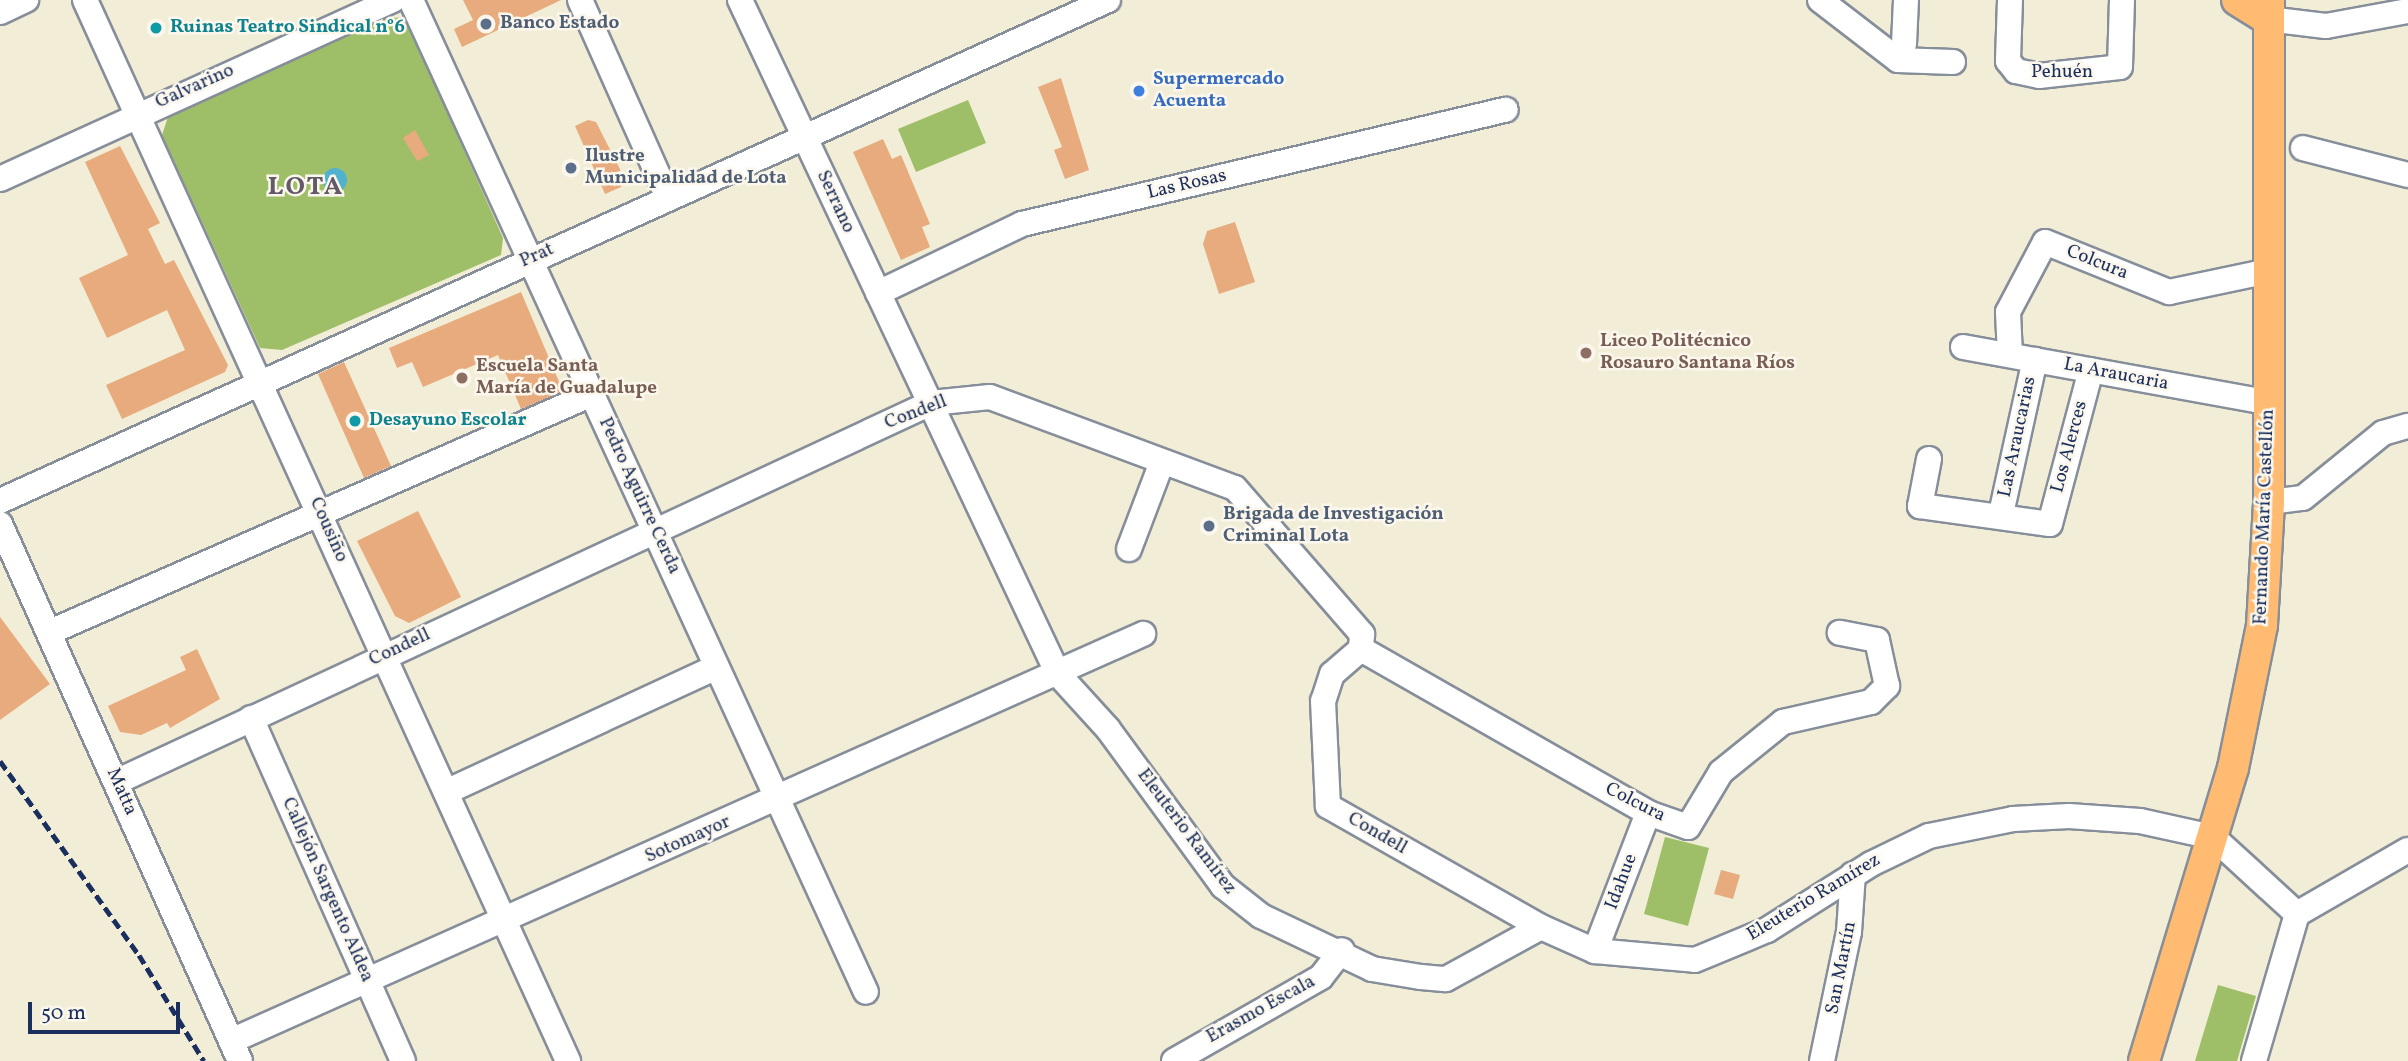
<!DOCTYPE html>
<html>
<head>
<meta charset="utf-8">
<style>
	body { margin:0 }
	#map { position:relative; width:2408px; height:1061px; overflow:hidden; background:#f2edd7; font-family:Vollkorn,serif }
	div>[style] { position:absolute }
	.green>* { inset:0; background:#9ebf68 }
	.water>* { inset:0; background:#50b2cf }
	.round { border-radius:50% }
	.building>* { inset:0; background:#e7ab7d }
	.roads { filter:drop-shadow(2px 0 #868e9a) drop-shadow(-2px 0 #868e9a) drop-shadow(0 2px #868e9a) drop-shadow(0 -2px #868e9a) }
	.minor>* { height:24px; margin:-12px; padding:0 12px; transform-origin:12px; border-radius:12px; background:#fff }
	.major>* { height:30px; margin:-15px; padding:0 15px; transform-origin:15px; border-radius:15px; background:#ffbb71 }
	.rail>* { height:5px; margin-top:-2.5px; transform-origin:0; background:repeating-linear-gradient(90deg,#1b2f5e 0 10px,transparent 0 15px) }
	.dots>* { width:19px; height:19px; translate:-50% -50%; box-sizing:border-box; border:4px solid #fbf7ec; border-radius:50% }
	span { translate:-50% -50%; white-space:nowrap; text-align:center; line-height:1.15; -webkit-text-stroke:5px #fbf7ec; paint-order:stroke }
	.service-label { font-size:19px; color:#4e5e75; font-weight:700 }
	.left { translate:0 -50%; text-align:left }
	.culture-label { font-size:19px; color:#0d838f; font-weight:700 }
	.street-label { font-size:19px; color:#1b2f5e }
	.shop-label { font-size:19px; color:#366cbe; font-weight:700 }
	.education-label { font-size:19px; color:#785e54; font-weight:700 }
	.district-label { font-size:26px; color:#625a69; font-weight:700; letter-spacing:2px }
	.scale { position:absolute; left:28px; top:1002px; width:152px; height:32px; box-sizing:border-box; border:4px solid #1b2f5e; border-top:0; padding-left:9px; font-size:21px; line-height:24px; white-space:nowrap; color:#1b2f5e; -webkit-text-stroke:5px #fbf7ec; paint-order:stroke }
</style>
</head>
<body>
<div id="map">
	<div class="green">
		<i style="clip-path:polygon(405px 17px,503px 238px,501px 255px,282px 350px,260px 348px,162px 135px,169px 114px,381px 19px)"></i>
		<i style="clip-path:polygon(968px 100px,986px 143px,916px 172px,898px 129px)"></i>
		<i style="clip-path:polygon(1665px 837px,1709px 848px,1688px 926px,1644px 914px)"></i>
		<i style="clip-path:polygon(2218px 985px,2256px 996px,2237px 1061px,2195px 1061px)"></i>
	</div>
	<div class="water">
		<i class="round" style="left:323px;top:168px;width:24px;height:24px"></i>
	</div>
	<div class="building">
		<i style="clip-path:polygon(463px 0,561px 0,462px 47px,454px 29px,473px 20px)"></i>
		<i style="clip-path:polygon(1061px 78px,1089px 170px,1065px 179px,1054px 150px,1062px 147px,1038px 87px)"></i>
		<i style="clip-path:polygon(588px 120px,596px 122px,624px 177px,621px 187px,605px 194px,575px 126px)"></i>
		<i style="clip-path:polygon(415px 130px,429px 155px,417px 161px,403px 138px)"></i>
		<i style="clip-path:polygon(883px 139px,892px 159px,901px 155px,930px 224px,922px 227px,930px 247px,901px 260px,853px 152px)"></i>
		<i style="clip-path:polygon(120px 146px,160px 223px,148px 229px,165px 264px,174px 260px,228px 365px,225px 372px,122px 419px,106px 385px,185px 350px,167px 310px,107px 338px,79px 278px,128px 255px,85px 162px)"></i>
		<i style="clip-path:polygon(1235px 222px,1255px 282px,1219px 294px,1203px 244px,1207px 231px)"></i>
		<i style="clip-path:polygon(521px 292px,563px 391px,521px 409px,498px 355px,423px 387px,412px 362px,397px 368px,389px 348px)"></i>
		<i style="clip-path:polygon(344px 362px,391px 466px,364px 478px,318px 374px)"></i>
		<i style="clip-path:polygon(418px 511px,461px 597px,409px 623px,395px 616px,357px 541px)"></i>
		<i style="clip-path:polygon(0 617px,50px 684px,0 720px)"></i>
		<i style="clip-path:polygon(197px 649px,220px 699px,170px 728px,167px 723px,141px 735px,120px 732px,108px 706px,186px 670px,180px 657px)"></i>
		<i style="clip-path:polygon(1721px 870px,1740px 875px,1733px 899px,1714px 894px)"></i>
	</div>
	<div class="roads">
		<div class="minor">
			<i style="left:85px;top:0;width:1166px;rotate:65.52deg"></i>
			<i style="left:411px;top:0;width:1091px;rotate:65.36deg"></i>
			<i style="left:580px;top:0;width:217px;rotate:66deg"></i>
			<i style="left:740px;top:0;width:745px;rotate:64.74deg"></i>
			<i style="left:1058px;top:674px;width:74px;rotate:47.7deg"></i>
			<i style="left:1108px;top:729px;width:195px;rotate:53.8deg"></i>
			<i style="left:1223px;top:886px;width:48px;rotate:38.3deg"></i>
			<i style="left:1261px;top:916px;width:123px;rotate:25.5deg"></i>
			<i style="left:1372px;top:969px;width:50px;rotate:9.3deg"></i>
			<i style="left:1421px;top:977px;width:25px;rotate:5deg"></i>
			<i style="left:1446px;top:979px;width:108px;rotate:-28.7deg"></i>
			<i style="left:1541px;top:927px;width:59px;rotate:24deg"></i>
			<i style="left:1595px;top:951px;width:100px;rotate:5.1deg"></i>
			<i style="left:1695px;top:960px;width:78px;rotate:-22.6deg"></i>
			<i style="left:1767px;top:930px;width:123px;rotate:-32.4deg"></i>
			<i style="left:1871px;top:864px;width:64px;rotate:-25.8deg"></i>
			<i style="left:1929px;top:836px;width:86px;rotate:-11.4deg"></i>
			<i style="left:2013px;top:819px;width:56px;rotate:-3.1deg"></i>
			<i style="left:2069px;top:816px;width:71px;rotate:4deg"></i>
			<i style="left:2140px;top:821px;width:75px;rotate:12.4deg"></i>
			<i style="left:2213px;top:837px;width:114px;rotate:42.5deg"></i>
			<i style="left:1820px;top:0;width:98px;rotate:37.6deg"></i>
			<i style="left:1898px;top:60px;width:55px;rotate:2.1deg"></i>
			<i style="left:2010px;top:0;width:61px;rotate:91.9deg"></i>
			<i style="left:2008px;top:61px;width:13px;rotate:51deg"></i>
			<i style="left:2016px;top:71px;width:24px;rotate:12deg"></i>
			<i style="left:2039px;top:76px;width:81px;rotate:-6.3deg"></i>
			<i style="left:2120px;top:67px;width:67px;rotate:-88.3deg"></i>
			<i style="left:0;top:12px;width:29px;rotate:-25deg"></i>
			<i style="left:2268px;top:19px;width:58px;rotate:6.9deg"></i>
			<i style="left:2326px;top:26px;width:83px;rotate:-10.4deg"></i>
			<i style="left:1904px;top:44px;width:44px;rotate:-87.4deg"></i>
			<i style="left:2303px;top:148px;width:108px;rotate:14.4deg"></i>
			<i style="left:0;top:179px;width:432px;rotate:-24.5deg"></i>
			<i style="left:878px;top:293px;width:160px;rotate:-25.6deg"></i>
			<i style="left:1022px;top:224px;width:497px;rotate:-13.3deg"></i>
			<i style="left:1963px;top:347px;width:312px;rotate:10.3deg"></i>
			<i style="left:2010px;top:355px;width:43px;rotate:-92.7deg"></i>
			<i style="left:2008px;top:312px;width:79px;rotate:-62.1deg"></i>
			<i style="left:2045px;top:242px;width:134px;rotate:22deg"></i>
			<i style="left:2169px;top:292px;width:102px;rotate:-11.9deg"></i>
			<i style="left:1929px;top:459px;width:48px;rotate:100.8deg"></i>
			<i style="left:1920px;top:506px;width:131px;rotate:7.9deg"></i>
			<i style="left:2050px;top:524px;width:159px;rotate:-75.1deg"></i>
			<i style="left:0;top:501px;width:1216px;rotate:-24.33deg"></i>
			<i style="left:2269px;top:502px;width:34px;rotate:-7deg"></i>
			<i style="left:2303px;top:498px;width:103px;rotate:-39.1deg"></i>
			<i style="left:2383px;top:433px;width:26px;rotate:-16deg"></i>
			<i style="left:2001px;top:514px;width:158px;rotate:-77.6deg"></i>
			<i style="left:0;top:524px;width:588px;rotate:65.92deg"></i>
			<i style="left:1129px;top:549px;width:93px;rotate:-69.2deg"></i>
			<i style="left:50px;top:632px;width:592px;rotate:-23.71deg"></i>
			<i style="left:1361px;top:649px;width:331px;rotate:29.7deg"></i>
			<i style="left:1648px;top:813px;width:42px;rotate:19.3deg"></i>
			<i style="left:1688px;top:827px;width:64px;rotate:-59deg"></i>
			<i style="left:1721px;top:772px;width:80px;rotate:-38.9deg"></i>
			<i style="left:1783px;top:722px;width:90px;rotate:-12.8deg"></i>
			<i style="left:1871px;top:702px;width:23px;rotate:-45deg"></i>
			<i style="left:1887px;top:686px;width:47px;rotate:-102.3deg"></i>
			<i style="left:1877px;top:640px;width:38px;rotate:-169deg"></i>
			<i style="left:251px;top:718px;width:375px;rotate:66.1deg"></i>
			<i style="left:116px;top:782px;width:899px;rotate:-24.94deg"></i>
			<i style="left:931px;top:403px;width:59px;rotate:-5.8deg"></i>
			<i style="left:990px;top:397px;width:261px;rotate:20.4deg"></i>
			<i style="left:1235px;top:488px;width:194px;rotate:49deg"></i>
			<i style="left:1362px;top:634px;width:15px;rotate:94deg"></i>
			<i style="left:1361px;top:649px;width:38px;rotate:139deg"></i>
			<i style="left:1332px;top:674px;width:28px;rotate:108deg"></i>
			<i style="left:1323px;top:701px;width:105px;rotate:87.3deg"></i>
			<i style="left:1328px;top:806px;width:245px;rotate:29.6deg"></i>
			<i style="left:446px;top:792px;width:298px;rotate:-24.8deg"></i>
			<i style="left:1595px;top:951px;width:148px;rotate:-69deg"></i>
			<i style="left:231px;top:1041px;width:999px;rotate:-24.05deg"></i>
			<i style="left:1174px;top:1061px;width:169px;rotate:-29.7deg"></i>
			<i style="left:1321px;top:977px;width:34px;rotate:-52deg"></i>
			<i style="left:1822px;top:1061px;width:132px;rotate:-78.2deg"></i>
			<i style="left:1849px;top:932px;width:58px;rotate:-86.1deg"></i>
			<i style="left:2254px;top:1061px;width:153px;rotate:-73.7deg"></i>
			<i style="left:2297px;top:914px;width:128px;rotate:-30deg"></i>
		</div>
		<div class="major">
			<i style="left:2237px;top:0;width:36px;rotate:32deg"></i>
			<i style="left:2144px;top:1061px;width:306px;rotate:-73.1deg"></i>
			<i style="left:2233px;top:768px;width:146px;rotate:-78.5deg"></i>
			<i style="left:2262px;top:625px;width:123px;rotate:-86.7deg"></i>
			<i style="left:2269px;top:502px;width:502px;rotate:-90deg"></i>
		</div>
	</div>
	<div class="rail">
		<i style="left:0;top:761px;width:239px;rotate:54.4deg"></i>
		<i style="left:139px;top:955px;width:124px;rotate:58.5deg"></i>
	</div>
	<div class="dots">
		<i style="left:486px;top:24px;background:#5c6f8a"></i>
		<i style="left:156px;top:28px;background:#0f9aa8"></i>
		<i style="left:1139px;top:91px;background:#3f7fe0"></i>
		<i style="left:571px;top:168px;background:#5c6f8a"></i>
		<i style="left:1586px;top:353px;background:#8d6e63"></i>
		<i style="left:462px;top:378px;background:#8d6e63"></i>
		<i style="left:355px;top:421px;background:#0f9aa8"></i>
		<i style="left:1209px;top:526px;background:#5c6f8a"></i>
	</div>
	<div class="service-label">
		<span class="left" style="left:500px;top:24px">Banco Estado</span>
		<span class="left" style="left:585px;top:168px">Ilustre<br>Municipalidad de Lota</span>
		<span class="left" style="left:1223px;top:526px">Brigada de Investigación<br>Criminal Lota</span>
	</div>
	<div class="culture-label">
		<span class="left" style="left:170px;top:28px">Ruinas Teatro Sindical n°6</span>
		<span class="left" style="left:369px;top:421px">Desayuno Escolar</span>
	</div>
	<div class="street-label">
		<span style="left:2062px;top:73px">Pehuén</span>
		<span style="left:195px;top:87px;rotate:-24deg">Galvarino</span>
		<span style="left:1187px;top:185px;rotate:-13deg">Las Rosas</span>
		<span style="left:835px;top:202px;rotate:65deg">Serrano</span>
		<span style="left:537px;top:256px;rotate:-24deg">Prat</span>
		<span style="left:2097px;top:263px;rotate:22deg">Colcura</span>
		<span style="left:2116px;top:375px;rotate:11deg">La Araucaria</span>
		<span style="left:916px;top:413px;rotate:-21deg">Condell</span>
		<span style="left:2018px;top:437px;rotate:-78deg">Las Araucarias</span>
		<span style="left:2070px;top:447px;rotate:-75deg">Los Alerces</span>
		<span style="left:639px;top:496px;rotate:65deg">Pedro Aguirre Cerda</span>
		<span style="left:2265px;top:517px;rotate:-88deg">Fernando María Castellón</span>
		<span style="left:328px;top:530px;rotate:66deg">Cousiño</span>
		<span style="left:400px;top:648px;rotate:-25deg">Condell</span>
		<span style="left:121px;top:792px;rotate:66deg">Matta</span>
		<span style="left:1635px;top:803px;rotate:27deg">Colcura</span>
		<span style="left:1186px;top:832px;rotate:53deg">Eleuterio Ramírez</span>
		<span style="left:1377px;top:834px;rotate:30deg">Condell</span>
		<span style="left:688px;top:840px;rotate:-24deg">Sotomayor</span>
		<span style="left:1622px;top:882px;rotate:-69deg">Idahue</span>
		<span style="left:327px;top:890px;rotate:66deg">Callejón Sargento Aldea</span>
		<span style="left:1814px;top:898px;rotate:-31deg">Eleuterio Ramírez</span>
		<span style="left:1842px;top:968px;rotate:-79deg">San Martín</span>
		<span style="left:1261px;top:1010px;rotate:-29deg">Erasmo Escala</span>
	</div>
	<div class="shop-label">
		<span class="left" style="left:1153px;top:91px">Supermercado<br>Acuenta</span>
	</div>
	<div class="education-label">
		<span class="left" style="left:1600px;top:353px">Liceo Politécnico<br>Rosauro Santana Ríos</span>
		<span class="left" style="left:476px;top:378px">Escuela Santa<br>María de Guadalupe</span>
	</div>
	<div class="district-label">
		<span style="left:306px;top:188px">LOTA</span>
	</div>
	<div class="scale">50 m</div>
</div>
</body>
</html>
